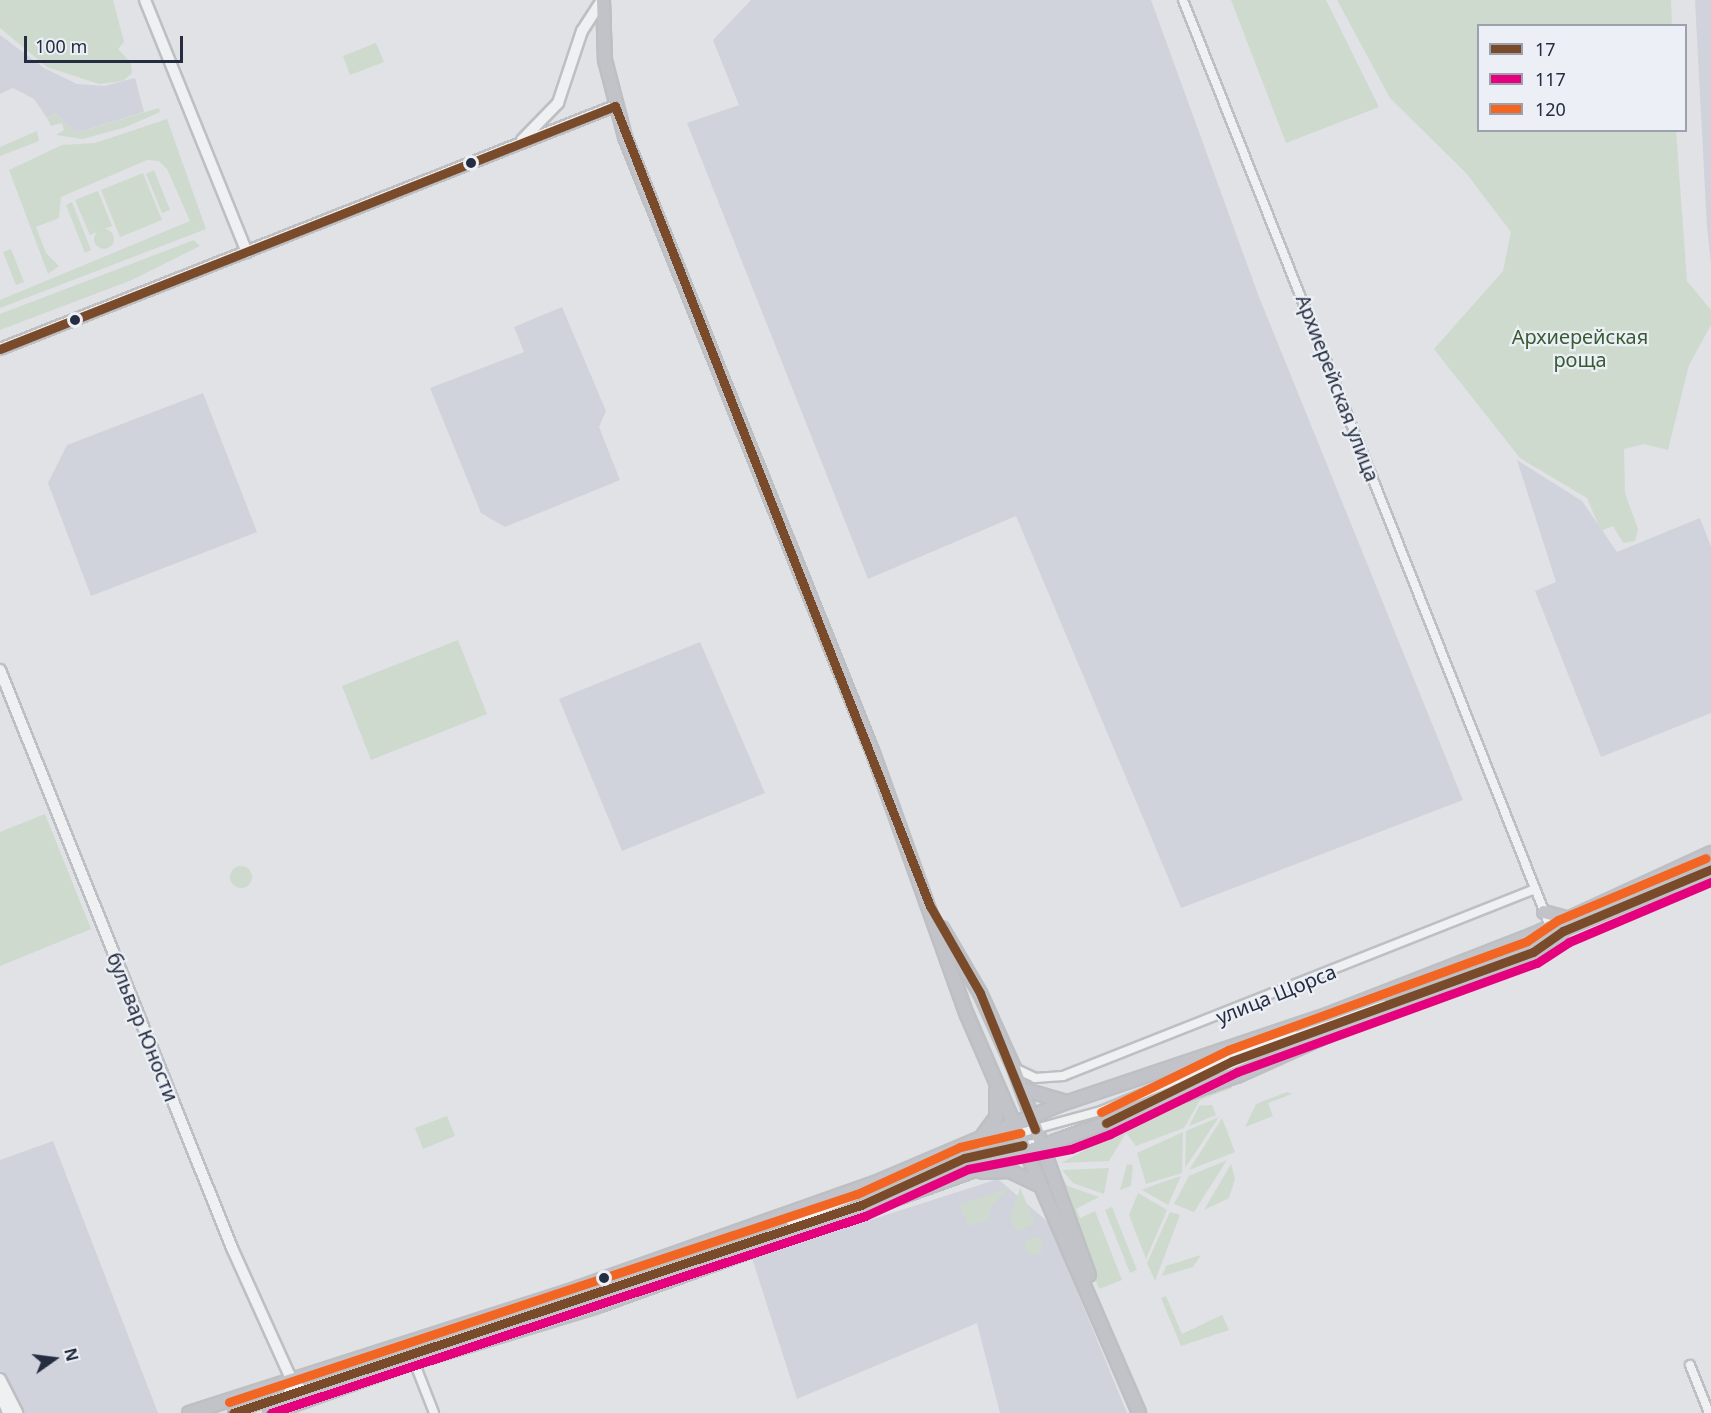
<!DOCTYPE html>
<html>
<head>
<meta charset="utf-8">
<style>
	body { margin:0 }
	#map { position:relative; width:1711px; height:1413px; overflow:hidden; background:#e0e2e5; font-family:"Noto Sans",sans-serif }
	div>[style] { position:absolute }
	.built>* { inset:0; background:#d0d3db }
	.green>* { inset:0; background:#cfdacf }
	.round { border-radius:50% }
	.roads { filter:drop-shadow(2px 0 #bdbfc3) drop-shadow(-2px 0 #bdbfc3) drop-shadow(0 2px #bdbfc3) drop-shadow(0 -2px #bdbfc3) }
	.minor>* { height:8px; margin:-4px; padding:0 4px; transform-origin:4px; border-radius:4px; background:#eff0f2 }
	.tertiary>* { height:10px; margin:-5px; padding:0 5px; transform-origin:5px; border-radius:5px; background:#eff0f2 }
	.secondary>* { height:12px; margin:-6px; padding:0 6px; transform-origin:6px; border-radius:6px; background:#c1c3c9 }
	.bus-1>* { height:9px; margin:-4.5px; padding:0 4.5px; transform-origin:4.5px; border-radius:4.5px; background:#7a4b2a }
	.bus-2>* { height:9px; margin:-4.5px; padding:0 4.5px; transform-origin:4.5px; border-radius:4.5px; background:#e5007d }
	.bus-3>* { height:9px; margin:-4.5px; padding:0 4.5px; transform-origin:4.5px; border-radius:4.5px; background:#f26522 }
	.dots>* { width:16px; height:16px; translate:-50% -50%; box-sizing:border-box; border:3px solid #ecf0f6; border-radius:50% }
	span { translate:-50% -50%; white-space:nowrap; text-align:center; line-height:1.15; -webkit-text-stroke:4.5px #ecf0f6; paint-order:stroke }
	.park-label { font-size:20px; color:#375c32 }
	.street-label { font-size:20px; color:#252d40 }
	.legend { position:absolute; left:1477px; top:24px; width:210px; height:108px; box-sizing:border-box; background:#ecf0f6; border:2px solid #9ca2ad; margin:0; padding:8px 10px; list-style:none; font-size:18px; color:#252d40 }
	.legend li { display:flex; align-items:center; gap:12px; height:30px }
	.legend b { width:30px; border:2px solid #9ca2ad }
	.north { position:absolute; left:24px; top:1329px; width:60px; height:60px; -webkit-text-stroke:4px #ecf0f6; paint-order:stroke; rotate:76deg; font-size:16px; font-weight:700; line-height:24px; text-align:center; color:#252d40 }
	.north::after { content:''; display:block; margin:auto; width:21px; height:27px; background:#252d40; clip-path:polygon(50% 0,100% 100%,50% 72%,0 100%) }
	.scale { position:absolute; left:24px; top:36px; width:159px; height:27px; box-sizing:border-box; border:3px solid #252d40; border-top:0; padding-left:8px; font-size:18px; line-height:21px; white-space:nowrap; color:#252d40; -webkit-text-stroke:4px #ecf0f6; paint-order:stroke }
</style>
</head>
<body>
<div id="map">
	<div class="built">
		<i style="clip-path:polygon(751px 0,1151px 0,1259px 297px,1463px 800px,1181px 908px,1016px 516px,868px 579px,687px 123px,739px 105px,713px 40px)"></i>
		<i style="clip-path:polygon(1695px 0,1711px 0,1711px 264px,1707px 227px)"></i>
		<i style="clip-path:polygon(0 35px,44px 68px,77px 84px,105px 86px,135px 78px,144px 112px,76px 133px,55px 113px,47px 118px,34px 99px,13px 88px,0 94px)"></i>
		<i style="clip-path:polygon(562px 307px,606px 411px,599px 427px,620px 480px,505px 527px,481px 513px,430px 388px,524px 352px,514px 327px)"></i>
		<i style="clip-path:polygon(203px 393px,257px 532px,91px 596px,48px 483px,67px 445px)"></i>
		<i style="clip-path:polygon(1517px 460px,1582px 501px,1617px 552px,1700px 518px,1711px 547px,1711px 713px,1601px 757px,1535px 591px,1556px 582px)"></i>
		<i style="clip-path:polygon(700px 642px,765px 793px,622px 851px,559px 699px)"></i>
		<i style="clip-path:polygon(53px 1141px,158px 1413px,17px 1413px,0 1371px,0 1160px)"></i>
		<i style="clip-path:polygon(998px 1179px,1049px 1223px,1127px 1413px,1000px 1413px,977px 1323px,797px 1399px,752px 1258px)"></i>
	</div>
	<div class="green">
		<i style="clip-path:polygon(0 0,113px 0,124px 42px,118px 49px,131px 63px,132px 73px,123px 81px,99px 84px,47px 67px,0 28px)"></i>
		<i style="clip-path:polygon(1231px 0,1326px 0,1379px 107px,1286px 143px)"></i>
		<i style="clip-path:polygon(1337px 0,1671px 0,1672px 25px,1478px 26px,1478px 130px,1676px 131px,1687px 281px,1711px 310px,1711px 325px,1689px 365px,1668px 450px,1644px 444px,1624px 449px,1625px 493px,1638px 529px,1635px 541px,1623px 543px,1613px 526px,1601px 531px,1587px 498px,1520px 458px,1434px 349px,1503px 271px,1511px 232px,1466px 173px,1390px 98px)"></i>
		<i style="clip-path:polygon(376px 43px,384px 62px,350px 75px,343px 56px)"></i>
		<i style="clip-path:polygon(159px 108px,160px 112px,126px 127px,83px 139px,56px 135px,64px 130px,62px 123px,51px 126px,47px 118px,55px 113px,76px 133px)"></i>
		<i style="clip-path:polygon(167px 119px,206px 229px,0 308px,0 300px,190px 221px,167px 169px,159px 161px,147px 160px,61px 197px,59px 218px,36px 227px,46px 253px,59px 266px,48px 274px,9px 170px,62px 145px,95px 143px)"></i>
		<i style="clip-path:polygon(37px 131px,39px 141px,0 156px,0 147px)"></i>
		<i style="clip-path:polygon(154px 170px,170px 210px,162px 213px,146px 174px)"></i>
		<i style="clip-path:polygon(143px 173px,162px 220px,120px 237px,101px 190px)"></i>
		<i style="clip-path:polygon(98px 191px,112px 226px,90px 235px,75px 200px)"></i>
		<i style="clip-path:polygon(72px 202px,91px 250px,85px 253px,66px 205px)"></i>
		<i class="round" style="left:94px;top:229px;width:20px;height:20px"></i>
		<i style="clip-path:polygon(194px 240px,200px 246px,132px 280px,0 330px,0 314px)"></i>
		<i style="clip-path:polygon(11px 249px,24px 282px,16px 285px,3px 252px)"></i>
		<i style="clip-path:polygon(458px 640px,487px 714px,371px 760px,342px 686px)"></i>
		<i style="clip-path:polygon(45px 814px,91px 929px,0 966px,0 832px)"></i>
		<i class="round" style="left:230px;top:866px;width:22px;height:22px"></i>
		<i style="clip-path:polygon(1230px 1083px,1232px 1088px,1200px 1100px,1184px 1128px,1136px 1146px,1126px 1133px,1109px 1161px,1061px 1163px,1127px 1127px)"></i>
		<i style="clip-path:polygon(1287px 1092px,1292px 1094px,1268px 1103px,1273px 1116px,1245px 1127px,1256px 1104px)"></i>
		<i style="clip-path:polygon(1212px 1105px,1216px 1115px,1189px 1126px,1199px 1106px)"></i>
		<i style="clip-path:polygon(447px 1116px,455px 1136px,423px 1149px,415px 1128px)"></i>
		<i style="clip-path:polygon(1219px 1117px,1185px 1168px,1186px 1131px)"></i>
		<i style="clip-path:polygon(1222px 1118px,1235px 1152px,1189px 1170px)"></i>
		<i style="clip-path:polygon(1183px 1132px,1182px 1173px,1146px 1184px,1137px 1153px)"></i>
		<i style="clip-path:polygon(1227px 1160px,1194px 1212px,1174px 1204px,1189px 1176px)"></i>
		<i style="clip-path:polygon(1127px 1164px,1133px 1165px,1131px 1186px,1120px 1190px)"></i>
		<i style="clip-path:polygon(1231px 1164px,1235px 1179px,1229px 1198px,1204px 1210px)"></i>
		<i style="clip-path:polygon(1109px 1168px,1104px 1194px,1073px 1183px,1062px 1170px)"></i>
		<i style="clip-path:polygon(1055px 1170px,1068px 1186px,1099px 1197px,1076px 1209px,1080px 1218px,1095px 1211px,1122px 1280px,1099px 1289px)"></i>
		<i style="clip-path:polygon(1181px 1176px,1168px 1205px,1142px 1190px,1154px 1185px)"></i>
		<i style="clip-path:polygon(1010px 1188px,990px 1208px,989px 1220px,969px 1226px,959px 1205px)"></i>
		<i style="clip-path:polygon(1020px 1188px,1035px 1223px,1017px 1231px,1010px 1219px)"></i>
		<i style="clip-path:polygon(1138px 1193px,1167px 1210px,1146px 1259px,1129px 1215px)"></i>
		<i style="clip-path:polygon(1112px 1207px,1137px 1270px,1130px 1273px,1105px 1210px)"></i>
		<i style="clip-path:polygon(1170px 1212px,1180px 1215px,1155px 1281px,1147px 1263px)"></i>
		<i class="round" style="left:1025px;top:1237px;width:18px;height:18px"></i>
		<i style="clip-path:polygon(1201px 1255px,1193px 1267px,1162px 1276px,1166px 1266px)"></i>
		<i style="clip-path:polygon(1166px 1296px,1182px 1334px,1222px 1315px,1229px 1330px,1181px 1346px,1161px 1298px)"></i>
	</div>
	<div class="roads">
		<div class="minor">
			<i style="left:1183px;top:0;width:1001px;rotate:68.38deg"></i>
			<i style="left:1691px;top:878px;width:22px;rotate:-24deg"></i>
			<i style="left:1286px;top:1040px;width:104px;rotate:-19.7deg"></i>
			<i style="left:1014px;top:1068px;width:23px;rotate:25deg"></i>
			<i style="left:1035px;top:1078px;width:28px;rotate:-4deg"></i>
			<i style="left:1063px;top:1076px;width:508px;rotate:-21.61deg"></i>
			<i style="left:1147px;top:1103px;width:44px;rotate:-27.1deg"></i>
			<i style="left:980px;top:1144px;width:125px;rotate:-15.3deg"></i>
			<i style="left:1101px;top:1111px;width:207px;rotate:-22.5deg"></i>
			<i style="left:791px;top:1222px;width:74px;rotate:-22.1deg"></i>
			<i style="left:413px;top:1359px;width:58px;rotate:68.7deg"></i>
			<i style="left:1690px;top:1365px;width:52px;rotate:68.4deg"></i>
			<i style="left:233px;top:1413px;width:662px;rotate:-18.33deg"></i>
			<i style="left:861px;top:1205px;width:113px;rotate:-24.5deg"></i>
			<i style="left:964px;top:1158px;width:80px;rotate:-11.6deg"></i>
		</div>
		<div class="tertiary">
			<i style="left:145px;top:0;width:272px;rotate:68deg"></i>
			<i style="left:522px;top:140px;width:52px;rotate:-45.8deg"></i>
			<i style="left:558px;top:103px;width:76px;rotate:-71.6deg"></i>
			<i style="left:582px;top:31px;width:37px;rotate:-57deg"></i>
			<i style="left:0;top:349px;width:661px;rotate:-21.56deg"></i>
			<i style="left:0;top:670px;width:623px;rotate:68.13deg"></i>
			<i style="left:232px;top:1248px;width:138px;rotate:65.7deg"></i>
			<i style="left:289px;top:1374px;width:31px;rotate:53deg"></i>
			<i style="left:0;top:1379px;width:38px;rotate:63deg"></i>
			<i style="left:0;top:1393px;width:22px;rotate:68deg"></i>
			<i style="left:281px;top:1409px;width:30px;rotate:-64deg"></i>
		</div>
		<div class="secondary">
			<i style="left:603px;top:0;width:60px;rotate:88.1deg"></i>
			<i style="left:605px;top:60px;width:80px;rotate:75.4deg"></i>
			<i style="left:625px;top:137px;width:664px;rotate:68.07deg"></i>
			<i style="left:873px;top:753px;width:278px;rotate:70.3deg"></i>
			<i style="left:967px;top:1015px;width:434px;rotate:66.6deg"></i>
			<i style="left:1544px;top:912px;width:24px;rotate:15deg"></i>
			<i style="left:942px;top:928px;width:75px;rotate:59.7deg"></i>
			<i style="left:980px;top:993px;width:82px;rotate:65.6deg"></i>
			<i style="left:1014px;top:1068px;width:220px;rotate:70.1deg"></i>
			<i style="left:1557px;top:932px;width:120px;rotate:-22.1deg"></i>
			<i style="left:1668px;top:887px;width:44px;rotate:-11.8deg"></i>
			<i style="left:1022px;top:1089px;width:43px;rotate:16.3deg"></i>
			<i style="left:983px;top:1135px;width:21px;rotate:-53deg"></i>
			<i style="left:996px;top:1118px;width:27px;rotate:-90deg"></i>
			<i style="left:983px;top:1172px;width:27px;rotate:-2deg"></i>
			<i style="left:1010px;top:1171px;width:30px;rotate:26deg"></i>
			<i style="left:189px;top:1413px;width:405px;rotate:-17.8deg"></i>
			<i style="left:575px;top:1289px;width:326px;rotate:-19.5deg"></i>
			<i style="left:882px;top:1180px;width:192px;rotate:-23deg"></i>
			<i style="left:1059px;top:1105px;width:283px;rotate:-18.6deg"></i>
			<i style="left:1327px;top:1015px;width:223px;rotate:-21.3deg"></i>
			<i style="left:1535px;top:934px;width:194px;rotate:-24.7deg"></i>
			<i style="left:270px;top:1413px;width:153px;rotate:-19.5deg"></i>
			<i style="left:414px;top:1362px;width:189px;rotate:-16.9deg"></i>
			<i style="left:595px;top:1307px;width:685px;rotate:-19.81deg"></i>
			<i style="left:1239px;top:1075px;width:195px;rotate:-24.2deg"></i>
			<i style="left:1417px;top:995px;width:124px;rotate:-20.3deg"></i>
			<i style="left:1533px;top:952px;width:37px;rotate:-35deg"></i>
		</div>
	</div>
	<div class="bus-1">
		<i style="left:0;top:349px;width:661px;rotate:-21.56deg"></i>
		<i style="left:615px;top:106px;width:860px;rotate:68.51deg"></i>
		<i style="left:930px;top:906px;width:100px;rotate:60.1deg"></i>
		<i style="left:980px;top:993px;width:147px;rotate:68deg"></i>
		<i style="left:1106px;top:1123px;width:140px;rotate:-26.2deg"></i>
		<i style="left:1232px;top:1061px;width:320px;rotate:-19.9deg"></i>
		<i style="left:1533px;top:952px;width:37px;rotate:-35deg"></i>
		<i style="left:1563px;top:931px;width:160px;rotate:-22.7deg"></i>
		<i style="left:233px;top:1413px;width:662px;rotate:-18.33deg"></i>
		<i style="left:861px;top:1205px;width:113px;rotate:-24.5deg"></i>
		<i style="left:964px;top:1158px;width:60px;rotate:-12.4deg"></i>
	</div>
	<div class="bus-2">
		<i style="left:271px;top:1413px;width:626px;rotate:-18.35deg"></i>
		<i style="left:865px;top:1216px;width:113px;rotate:-24.5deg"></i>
		<i style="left:968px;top:1169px;width:105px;rotate:-11deg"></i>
		<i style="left:1071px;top:1149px;width:42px;rotate:-21deg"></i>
		<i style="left:1110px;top:1134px;width:141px;rotate:-26deg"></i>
		<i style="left:1237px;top:1072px;width:319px;rotate:-20deg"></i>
		<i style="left:1537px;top:963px;width:38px;rotate:-33deg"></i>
		<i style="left:1569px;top:942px;width:154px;rotate:-22.9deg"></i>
	</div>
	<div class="bus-3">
		<i style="left:1101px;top:1112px;width:141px;rotate:-26deg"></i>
		<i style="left:1228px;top:1050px;width:318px;rotate:-20deg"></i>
		<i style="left:1527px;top:941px;width:37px;rotate:-34deg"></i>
		<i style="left:1558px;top:920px;width:160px;rotate:-22.7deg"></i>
		<i style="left:229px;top:1402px;width:662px;rotate:-18.33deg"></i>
		<i style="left:857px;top:1194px;width:113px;rotate:-24.5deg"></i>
		<i style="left:960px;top:1147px;width:62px;rotate:-13.1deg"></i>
	</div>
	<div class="dots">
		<i style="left:471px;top:163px;background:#252d40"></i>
		<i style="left:75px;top:320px;background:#252d40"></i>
		<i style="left:604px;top:1278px;background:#252d40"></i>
	</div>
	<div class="park-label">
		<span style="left:1580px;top:348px">Архиерейская<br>роща</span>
	</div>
	<div class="street-label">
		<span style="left:1338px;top:388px;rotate:69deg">Архиерейская улица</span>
		<span style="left:1276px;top:994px;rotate:-22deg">улица Щорса</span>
		<span style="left:143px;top:1027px;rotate:68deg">бульвар Юности</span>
	</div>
	<ul class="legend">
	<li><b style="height:8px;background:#7a4b2a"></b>17</li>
	<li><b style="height:8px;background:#e5007d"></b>117</li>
	<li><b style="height:8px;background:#f26522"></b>120</li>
	</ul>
	<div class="north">N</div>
	<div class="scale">100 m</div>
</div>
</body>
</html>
